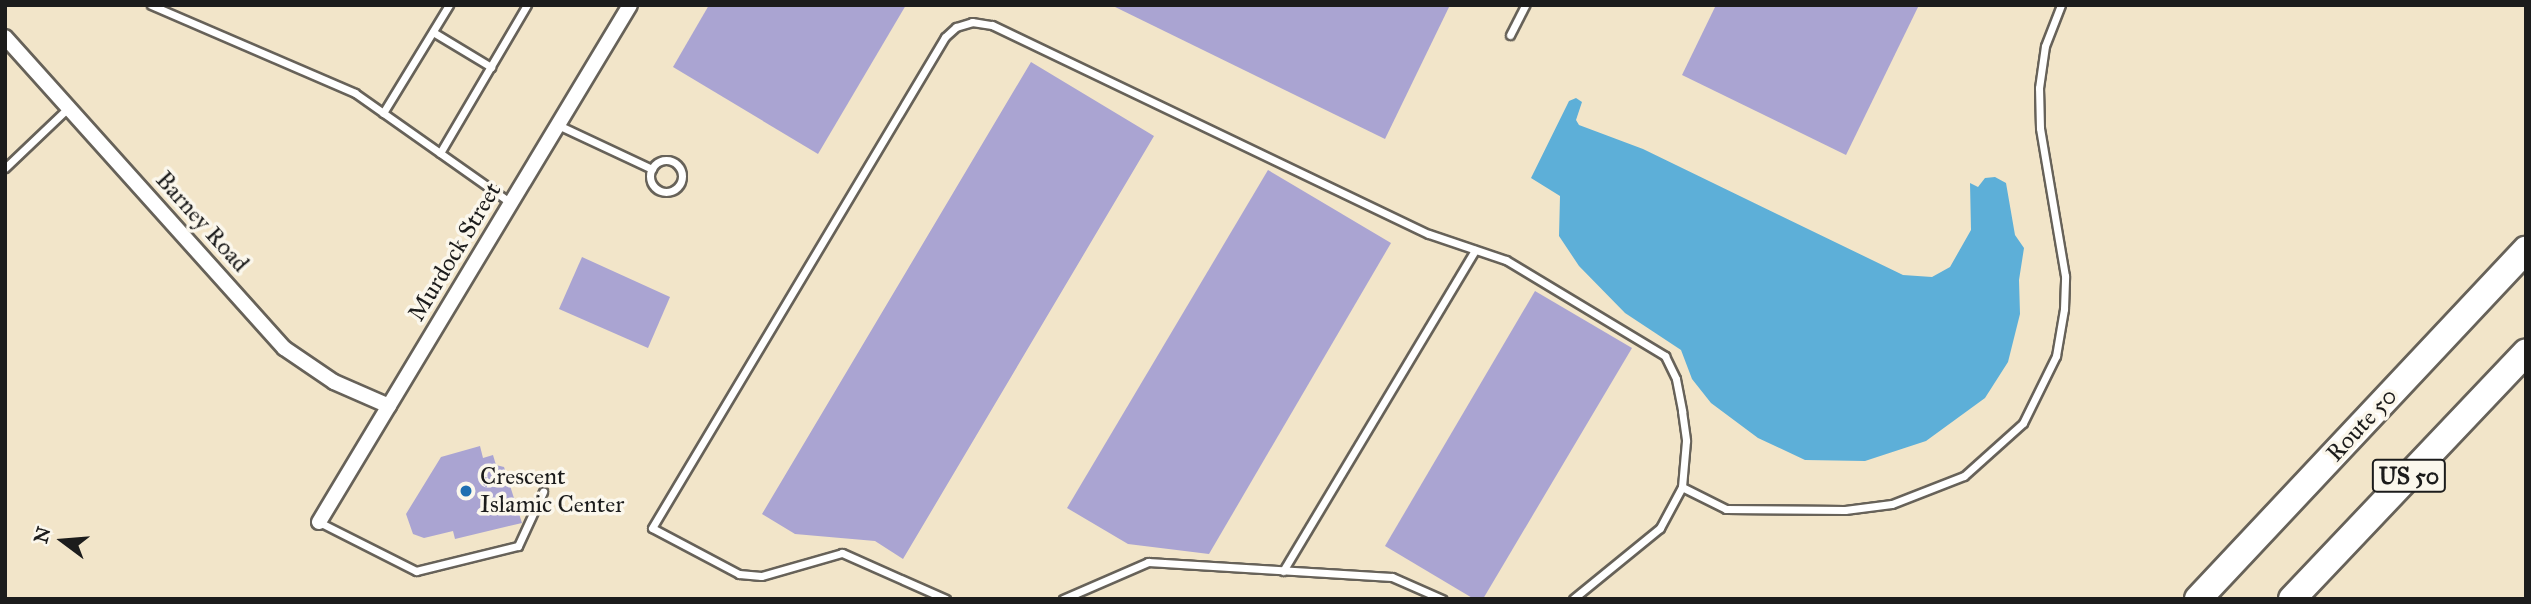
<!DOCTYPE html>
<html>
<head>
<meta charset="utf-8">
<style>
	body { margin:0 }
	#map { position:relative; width:2531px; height:604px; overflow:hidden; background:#f2e5c9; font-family:"IM FELL Great Primer",serif }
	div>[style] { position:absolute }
	.water>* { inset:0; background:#5dafd8 }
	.building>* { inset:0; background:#aaa4d2 }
	.roads { filter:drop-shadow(2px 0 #676259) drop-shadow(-2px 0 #676259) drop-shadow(0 2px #676259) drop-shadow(0 -2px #676259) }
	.lane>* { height:7px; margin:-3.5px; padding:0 3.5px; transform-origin:3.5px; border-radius:3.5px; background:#fff }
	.lane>.ring { margin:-3.5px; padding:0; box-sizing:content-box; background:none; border:7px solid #fff; border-radius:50% }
	.street>* { height:14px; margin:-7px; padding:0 7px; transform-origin:7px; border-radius:7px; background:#fff }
	.highway>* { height:26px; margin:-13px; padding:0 13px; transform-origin:13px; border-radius:13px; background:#fff }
	.dots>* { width:19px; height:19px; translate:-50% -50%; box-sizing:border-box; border:4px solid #fbf7ec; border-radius:50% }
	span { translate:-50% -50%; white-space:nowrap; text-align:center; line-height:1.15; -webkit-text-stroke:7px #fbf7ec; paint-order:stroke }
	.shield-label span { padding:2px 5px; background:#fbf7ec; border:2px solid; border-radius:5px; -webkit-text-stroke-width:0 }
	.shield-label { font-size:23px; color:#1c1c1c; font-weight:700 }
	.street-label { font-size:24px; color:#1c1c1c }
	.poi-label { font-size:24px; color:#1c1c1c }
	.left { translate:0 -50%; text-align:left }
	.frame { position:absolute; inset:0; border:7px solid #1c1c1c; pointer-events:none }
	.north { position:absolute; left:28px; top:506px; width:70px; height:70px; -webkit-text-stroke:5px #fbf7ec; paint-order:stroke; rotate:286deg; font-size:19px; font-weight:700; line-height:28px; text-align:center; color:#1c1c1c }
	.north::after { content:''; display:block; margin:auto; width:24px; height:32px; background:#1c1c1c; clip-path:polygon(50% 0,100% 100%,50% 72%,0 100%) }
</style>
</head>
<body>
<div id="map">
	<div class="water">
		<i style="clip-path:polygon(1576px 98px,1582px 102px,1576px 120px,1579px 125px,1643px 149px,1903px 275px,1932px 277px,1950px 267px,1971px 230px,1970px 183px,1978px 187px,1985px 178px,1995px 177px,2006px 183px,2015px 235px,2024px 248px,2019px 280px,2020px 314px,2008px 362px,1985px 398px,1926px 441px,1865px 461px,1805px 460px,1758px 438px,1711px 403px,1692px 379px,1681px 350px,1625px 313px,1579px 266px,1559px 236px,1560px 196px,1531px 178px,1569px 101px)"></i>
	</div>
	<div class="building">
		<i style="clip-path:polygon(709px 5px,906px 5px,818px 154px,673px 67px)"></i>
		<i style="clip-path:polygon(1111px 5px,1450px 5px,1385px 139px)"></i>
		<i style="clip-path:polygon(1716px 5px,1919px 5px,1846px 155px,1682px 75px)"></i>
		<i style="clip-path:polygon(1031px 62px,1154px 136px,903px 559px,875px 541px,795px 534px,762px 514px)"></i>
		<i style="clip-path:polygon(1268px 170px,1391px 243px,1209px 554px,1128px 544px,1067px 508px)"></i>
		<i style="clip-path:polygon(582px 257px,670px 297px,648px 348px,559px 309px)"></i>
		<i style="clip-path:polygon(1535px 291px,1632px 348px,1483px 599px,1474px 599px,1385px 546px)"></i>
		<i style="clip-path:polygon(480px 446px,483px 458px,493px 455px,496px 465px,504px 467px,522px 523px,455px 539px,453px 531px,424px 538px,413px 534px,406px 514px,441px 457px)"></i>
	</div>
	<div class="roads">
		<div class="lane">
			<i style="left:151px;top:5px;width:222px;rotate:23.3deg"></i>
			<i style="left:355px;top:93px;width:191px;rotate:35.2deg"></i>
			<i style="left:433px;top:32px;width:68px;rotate:31.1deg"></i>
			<i style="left:1510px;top:35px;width:34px;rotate:-63deg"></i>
			<i style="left:383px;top:113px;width:127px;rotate:-58.6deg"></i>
			<i style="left:558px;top:125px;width:104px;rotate:25.1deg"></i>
			<i style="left:440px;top:153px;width:172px;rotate:-59.6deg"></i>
			<i class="ring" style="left:650px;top:160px;width:25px;height:25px"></i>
			<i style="left:5px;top:168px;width:87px;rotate:-43.6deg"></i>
			<i style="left:1682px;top:487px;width:49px;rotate:26.6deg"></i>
			<i style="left:1726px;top:509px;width:119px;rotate:0.5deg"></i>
			<i style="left:1845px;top:510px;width:47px;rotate:-7.3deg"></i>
			<i style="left:1892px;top:504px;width:77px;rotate:-21.3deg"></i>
			<i style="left:1964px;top:476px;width:79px;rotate:-41.9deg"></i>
			<i style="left:2023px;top:423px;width:75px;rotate:-63.8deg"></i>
			<i style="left:2056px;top:356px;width:48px;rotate:-80.3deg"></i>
			<i style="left:2064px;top:309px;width:33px;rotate:-88deg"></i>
			<i style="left:2065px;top:276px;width:150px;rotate:-99.6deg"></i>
			<i style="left:2040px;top:128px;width:40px;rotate:-91.4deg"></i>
			<i style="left:2039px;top:88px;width:42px;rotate:-81.9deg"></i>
			<i style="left:2045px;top:46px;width:44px;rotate:-68.7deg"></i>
			<i style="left:319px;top:522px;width:109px;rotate:26.8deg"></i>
			<i style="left:416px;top:571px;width:105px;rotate:-13.8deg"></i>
			<i style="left:518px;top:546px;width:60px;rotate:-65.2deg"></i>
			<i style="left:1283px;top:571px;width:374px;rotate:-59.1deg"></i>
			<i style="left:946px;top:599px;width:114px;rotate:-156.1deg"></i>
			<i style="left:842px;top:553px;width:84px;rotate:164.1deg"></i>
			<i style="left:761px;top:576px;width:22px;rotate:-175deg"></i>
			<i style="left:739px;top:574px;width:98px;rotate:-152.1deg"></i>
			<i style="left:652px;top:528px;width:572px;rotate:-59.17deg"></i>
			<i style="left:945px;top:37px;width:15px;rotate:-42deg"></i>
			<i style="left:956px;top:27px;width:17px;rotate:-17deg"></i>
			<i style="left:972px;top:22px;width:20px;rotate:9deg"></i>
			<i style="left:992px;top:25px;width:484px;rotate:25.6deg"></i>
			<i style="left:1429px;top:234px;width:81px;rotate:18.7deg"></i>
			<i style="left:1506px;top:260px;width:186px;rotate:31.1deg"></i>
			<i style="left:1665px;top:356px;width:25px;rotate:64deg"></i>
			<i style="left:1676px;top:379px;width:33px;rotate:79deg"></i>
			<i style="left:1682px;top:411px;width:30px;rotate:82deg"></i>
			<i style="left:1686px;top:441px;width:46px;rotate:95deg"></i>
			<i style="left:1682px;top:487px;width:47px;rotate:118.2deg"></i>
			<i style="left:1660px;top:528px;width:112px;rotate:140.8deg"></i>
			<i style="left:1063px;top:599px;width:93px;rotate:-23.5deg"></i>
			<i style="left:1148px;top:562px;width:244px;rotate:3.5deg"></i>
			<i style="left:1392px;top:577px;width:55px;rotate:23.7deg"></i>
		</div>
		<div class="street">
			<i style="left:5px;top:37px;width:418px;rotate:48.1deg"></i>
			<i style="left:284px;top:348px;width:60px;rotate:34.2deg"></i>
			<i style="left:334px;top:382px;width:60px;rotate:23.6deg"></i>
			<i style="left:319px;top:522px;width:603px;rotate:-58.97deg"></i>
		</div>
		<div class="highway">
			<i style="left:2198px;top:599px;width:479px;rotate:-46.8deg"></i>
			<i style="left:2292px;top:599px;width:340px;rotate:-46.5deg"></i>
		</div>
	</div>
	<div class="dots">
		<i style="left:466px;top:491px;background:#1f6fb2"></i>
	</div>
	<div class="shield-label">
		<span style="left:2409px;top:476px">US 50</span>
	</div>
	<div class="street-label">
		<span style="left:202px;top:222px;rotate:48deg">Barney Road</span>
		<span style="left:455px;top:252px;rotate:-59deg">Murdock Street</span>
		<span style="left:2362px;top:425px;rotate:-47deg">Route 50</span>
	</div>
	<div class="poi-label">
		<span class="left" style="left:480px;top:491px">Crescent<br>Islamic Center</span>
	</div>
	<div class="frame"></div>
	<div class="north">N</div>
</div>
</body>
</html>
